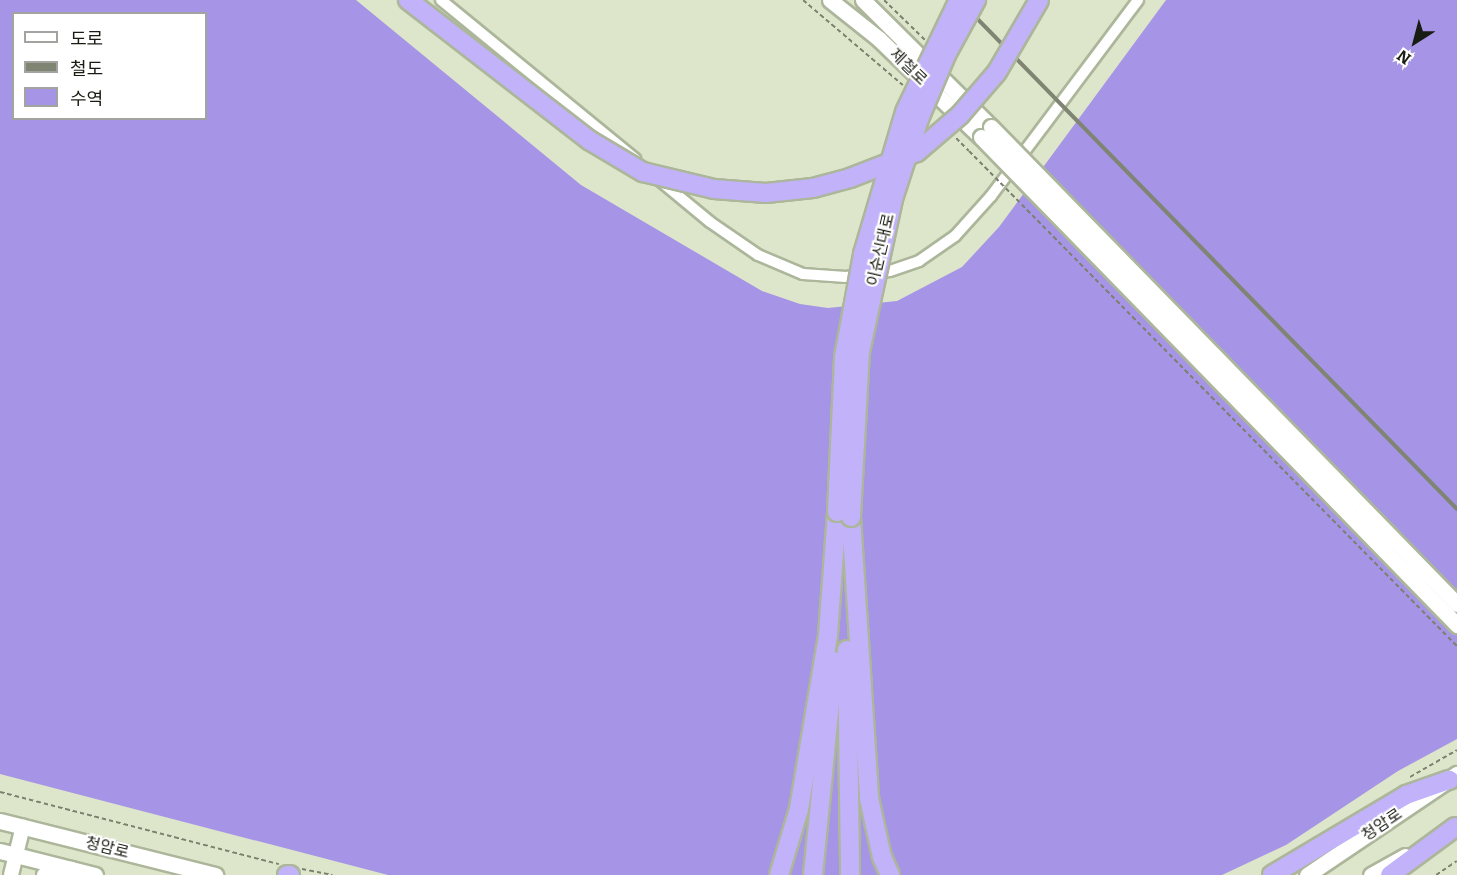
<!DOCTYPE html>
<html>
<head>
<meta charset="utf-8">
<style>
	body { margin:0 }
	#map { position:relative; width:1457px; height:875px; overflow:hidden; background:#dde6ca; font-family:Bitter,"Noto Sans KR",serif }
	div>[style] { position:absolute }
	.water>* { inset:0; background:#a694e6 }
	.path>* { height:2px; margin-top:-1px; transform-origin:0; background:repeating-linear-gradient(90deg,#7b816e 0 4.5px,transparent 0 7.5px) }
	.roads { filter:drop-shadow(2px 0 #acb69a) drop-shadow(-2px 0 #acb69a) drop-shadow(0 2px #acb69a) drop-shadow(0 -2px #acb69a) }
	.minor>* { height:10px; margin:-5px; padding:0 5px; transform-origin:5px; border-radius:5px; background:#fff }
	.tertiary>* { height:14px; margin:-7px; padding:0 7px; transform-origin:7px; border-radius:7px; background:#fff }
	.secondary>* { height:15px; margin:-7.5px; padding:0 7.5px; transform-origin:7.5px; border-radius:7.5px; background:#fff }
	.trunk>* { height:18px; margin:-9px; padding:0 9px; transform-origin:9px; border-radius:9px; background:#c2b2fa }
	.rail>* { height:4px; margin:-2px; padding:0 2px; transform-origin:2px; border-radius:2px; background:#7f8572 }
	.path-bridge>* { height:2px; margin-top:-1px; transform-origin:0; background:repeating-linear-gradient(90deg,#7b816e 0 4.5px,transparent 0 7.5px) }
	.bridges { filter:drop-shadow(2px 0 #acb69a) drop-shadow(-2px 0 #acb69a) drop-shadow(0 2px #acb69a) drop-shadow(0 -2px #acb69a) }
	.secondary-bridge>* { height:15px; margin:-7.5px; padding:0 7.5px; transform-origin:7.5px; border-radius:7.5px; background:#fff }
	.trunk-bridge>* { height:18px; margin:-9px; padding:0 9px; transform-origin:9px; border-radius:9px; background:#c2b2fa }
	span { translate:-50% -50%; white-space:nowrap; text-align:center; line-height:1.15; -webkit-text-stroke:4.5px #fff; paint-order:stroke }
	.street-label { font-size:16px; color:#191c12 }
	.legend { position:absolute; left:12px; top:12px; width:195px; height:108px; box-sizing:border-box; background:#fff; border:2px solid #a3a4a0; margin:0; padding:8px 10px; list-style:none; font-size:18px; color:#191c12 }
	.legend li { display:flex; align-items:center; gap:12px; height:30px }
	.legend b { width:30px; border:2px solid #a3a4a0 }
	.north { position:absolute; left:1385px; top:12px; width:60px; height:60px; -webkit-text-stroke:4px #fff; paint-order:stroke; rotate:216deg; font-size:16px; font-weight:700; line-height:24px; text-align:center; color:#191c12 }
	.north::after { content:''; display:block; margin:auto; width:21px; height:27px; background:#191c12; clip-path:polygon(50% 0,100% 100%,50% 72%,0 100%) }
</style>
</head>
<body>
<div id="map">
	<div class="water">
		<i style="clip-path:polygon(evenodd,0 0,356px 0,581px 185px,762px 291px,800px 304px,828px 308px,897px 301px,962px 267px,999px 227px,1166px 0,1457px 0,1457px 739px,1398px 771px,1286px 845px,1222px 875px,388px 875px,0 774px,0 0,14px 14px,206px 14px,206px 118px,14px 118px,14px 14px)"></i>
	</div>
	<div class="path">
		<i style="left:803px;top:0;width:131px;rotate:40.4deg"></i>
		<i style="left:884px;top:0;width:57px;rotate:44.3deg"></i>
		<i style="left:956px;top:138px;width:18px;rotate:45deg"></i>
		<i style="left:1410px;top:777px;width:54px;rotate:-29.9deg"></i>
		<i style="left:0;top:792px;width:288px;rotate:14.5deg"></i>
		<i style="left:302px;top:869px;width:31px;rotate:11deg"></i>
		<i style="left:1436px;top:875px;width:25px;rotate:-34deg"></i>
	</div>
	<div class="roads">
		<div class="minor">
			<i style="left:441px;top:0;width:251px;rotate:39.3deg"></i>
			<i style="left:658px;top:179px;width:67px;rotate:39.6deg"></i>
			<i style="left:710px;top:222px;width:58px;rotate:34.5deg"></i>
			<i style="left:758px;top:255px;width:49px;rotate:22.9deg"></i>
			<i style="left:803px;top:274px;width:43px;rotate:4deg"></i>
			<i style="left:846px;top:277px;width:44px;rotate:-7.8deg"></i>
			<i style="left:890px;top:271px;width:31px;rotate:-19deg"></i>
			<i style="left:919px;top:261px;width:44px;rotate:-34.8deg"></i>
			<i style="left:955px;top:236px;width:54px;rotate:-48deg"></i>
			<i style="left:991px;top:196px;width:245px;rotate:-53.1deg"></i>
		</div>
		<div class="tertiary">
			<i style="left:11px;top:875px;width:50px;rotate:-76.2deg"></i>
			<i style="left:44px;top:875px;width:28px;rotate:-13deg"></i>
		</div>
		<div class="secondary">
			<i style="left:830px;top:0;width:63px;rotate:38.5deg"></i>
			<i style="left:879px;top:39px;width:141px;rotate:43.9deg"></i>
			<i style="left:863px;top:0;width:180px;rotate:44.8deg"></i>
			<i style="left:0;top:821px;width:222px;rotate:14.1deg"></i>
			<i style="left:0;top:851px;width:98px;rotate:14.2deg"></i>
			<i style="left:1307px;top:875px;width:181px;rotate:-34deg"></i>
			<i style="left:1371px;top:875px;width:39px;rotate:-29deg"></i>
		</div>
		<div class="trunk">
			<i style="left:851px;top:517px;width:282px;rotate:86.3deg"></i>
			<i style="left:869px;top:798px;width:60px;rotate:77.6deg"></i>
			<i style="left:882px;top:857px;width:20px;rotate:66deg"></i>
			<i style="left:847px;top:650px;width:225px;rotate:89.2deg"></i>
			<i style="left:287px;top:875px;width:3px"></i>
			<i style="left:779px;top:875px;width:69px;rotate:-73.1deg"></i>
			<i style="left:799px;top:809px;width:176px;rotate:-80.5deg"></i>
			<i style="left:828px;top:635px;width:123px;rotate:-85.8deg"></i>
			<i style="left:813px;top:875px;width:215px;rotate:-84.4deg"></i>
			<i style="left:1272px;top:875px;width:156px;rotate:-30.8deg"></i>
			<i style="left:1406px;top:795px;width:46px;rotate:-19.2deg"></i>
			<i style="left:1390px;top:875px;width:81px;rotate:-36.4deg"></i>
		</div>
	</div>
	<div class="rail">
		<i style="left:959px;top:0;width:712px;rotate:45.63deg"></i>
	</div>
	<div class="path-bridge">
		<i style="left:969px;top:151px;width:695px;rotate:45.41deg"></i>
	</div>
	<div class="bridges">
		<div class="secondary-bridge">
			<i style="left:991px;top:127px;width:667px;rotate:45.67deg"></i>
			<i style="left:981px;top:137px;width:682px;rotate:45.71deg"></i>
		</div>
		<div class="trunk-bridge">
			<i style="left:408px;top:0;width:229px;rotate:37.7deg"></i>
			<i style="left:589px;top:140px;width:63px;rotate:30.7deg"></i>
			<i style="left:643px;top:172px;width:73px;rotate:13.5deg"></i>
			<i style="left:714px;top:189px;width:52px;rotate:4.4deg"></i>
			<i style="left:766px;top:193px;width:47px;rotate:-6.1deg"></i>
			<i style="left:813px;top:188px;width:38px;rotate:-15deg"></i>
			<i style="left:850px;top:178px;width:72px;rotate:-21.2deg"></i>
			<i style="left:917px;top:152px;width:57px;rotate:-40.7deg"></i>
			<i style="left:960px;top:115px;width:57px;rotate:-49.3deg"></i>
			<i style="left:997px;top:72px;width:83px;rotate:-59.7deg"></i>
			<i style="left:837px;top:512px;width:155px;rotate:-87.4deg"></i>
			<i style="left:844px;top:357px;width:105px;rotate:-79.5deg"></i>
			<i style="left:863px;top:254px;width:148px;rotate:-73.5deg"></i>
			<i style="left:905px;top:112px;width:124px;rotate:-64.3deg"></i>
			<i style="left:851px;top:517px;width:165px;rotate:-86.9deg"></i>
			<i style="left:860px;top:352px;width:157px;rotate:-77.8deg"></i>
			<i style="left:893px;top:199px;width:84px;rotate:-72deg"></i>
			<i style="left:919px;top:119px;width:69px;rotate:-67.1deg"></i>
			<i style="left:946px;top:55px;width:63px;rotate:-61.4deg"></i>
		</div>
	</div>
	<div class="street-label">
		<span style="left:908px;top:67px;rotate:44deg">제철로</span>
		<span style="left:881px;top:250px;rotate:-77deg">이순신대로</span>
		<span style="left:1382px;top:825px;rotate:-34deg">청암로</span>
		<span style="left:107px;top:848px;rotate:14deg">청암로</span>
	</div>
	<ul class="legend">
	<li><b style="height:8px;background:#fff"></b>도로</li>
	<li><b style="height:8px;background:#7f8572"></b>철도</li>
	<li><b style="height:16px;background:#a694e6"></b>수역</li>
	</ul>
	<div class="north">N</div>
</div>
</body>
</html>
